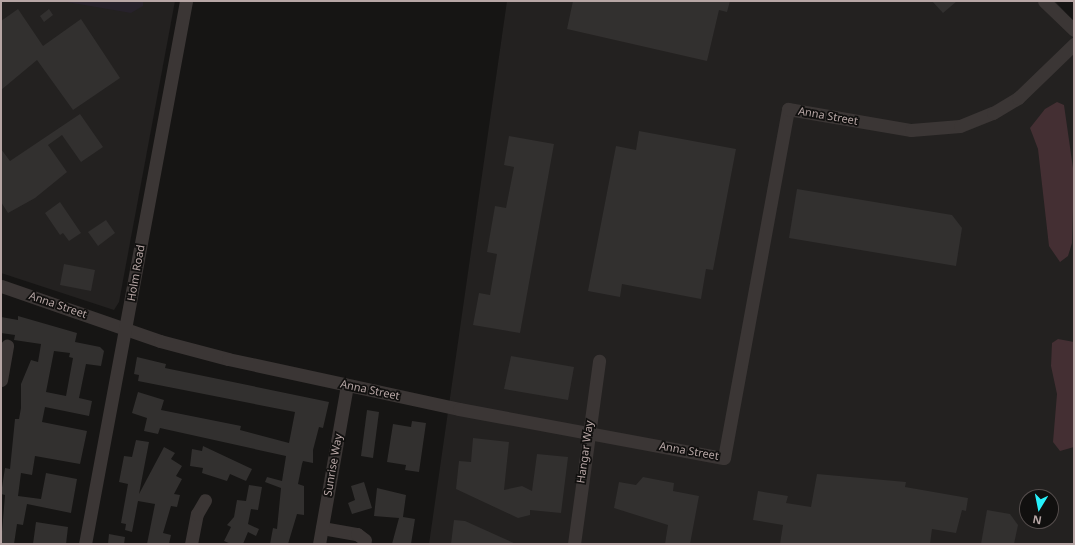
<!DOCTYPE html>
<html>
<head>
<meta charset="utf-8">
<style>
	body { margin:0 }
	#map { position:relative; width:1075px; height:545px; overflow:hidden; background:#161514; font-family:"Noto Sans",sans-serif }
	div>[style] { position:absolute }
	.built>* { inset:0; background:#232120 }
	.green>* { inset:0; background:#27222b }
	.water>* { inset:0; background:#442f33 }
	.building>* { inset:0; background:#32302f }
	.minor>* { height:13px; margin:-6.5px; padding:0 6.5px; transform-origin:6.5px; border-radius:6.5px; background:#3b3635 }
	span { translate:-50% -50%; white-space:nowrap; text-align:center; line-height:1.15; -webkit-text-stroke:3.5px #11100f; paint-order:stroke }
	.street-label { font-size:11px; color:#b7a6a5 }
	.frame { position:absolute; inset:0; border:2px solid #b7a6a5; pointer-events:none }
	.north { position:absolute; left:1019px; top:489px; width:40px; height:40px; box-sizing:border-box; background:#11100f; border:1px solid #534c4b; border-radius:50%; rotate:190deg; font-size:11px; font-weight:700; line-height:16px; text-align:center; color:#b7a6a5 }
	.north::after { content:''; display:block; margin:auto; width:14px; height:18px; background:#27f1fb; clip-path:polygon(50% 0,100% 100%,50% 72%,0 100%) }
</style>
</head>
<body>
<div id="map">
	<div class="built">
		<i style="clip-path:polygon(1px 1px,175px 1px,119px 302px,114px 310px,1px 273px)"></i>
		<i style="clip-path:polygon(evenodd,507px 1px,1055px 1px,1074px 22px,1074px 544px,429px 544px,507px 1px,1027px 497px,1051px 497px,1051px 521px,1027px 521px,1027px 497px)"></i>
	</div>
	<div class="green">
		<i style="clip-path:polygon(61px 1px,143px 1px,143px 6px,131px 13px)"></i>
	</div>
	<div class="water">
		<i style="clip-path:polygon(1057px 102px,1064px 105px,1074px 175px,1072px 243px,1068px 256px,1060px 262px,1049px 246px,1038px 149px,1030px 128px,1045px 109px)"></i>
		<i style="clip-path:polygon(1058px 339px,1074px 342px,1074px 447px,1060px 451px,1053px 442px,1057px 394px,1051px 366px,1052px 343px)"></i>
	</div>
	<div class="building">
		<i style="clip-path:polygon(573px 1px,730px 1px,727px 12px,719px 10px,707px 61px,567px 29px)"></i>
		<i style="clip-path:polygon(932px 1px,957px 1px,943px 13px)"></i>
		<i style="clip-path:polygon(18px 9px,43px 46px,81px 19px,120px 78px,73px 110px,37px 60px,1px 90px,1px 21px)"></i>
		<i style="clip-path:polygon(49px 9px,53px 15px,44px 22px,40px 16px)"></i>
		<i style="clip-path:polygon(80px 114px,103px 147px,81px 162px,62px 135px,48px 145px,67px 172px,35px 198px,8px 213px,1px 202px,1px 149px,10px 161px)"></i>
		<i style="clip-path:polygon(639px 131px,736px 149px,713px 270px,706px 269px,701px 299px,622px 284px,620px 297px,588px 291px,616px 146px,636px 150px)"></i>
		<i style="clip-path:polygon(509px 136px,554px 144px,520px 333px,473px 325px,479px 293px,490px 295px,497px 254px,487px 252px,495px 206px,506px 208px,514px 167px,504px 165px)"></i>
		<i style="clip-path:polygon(797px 189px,952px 215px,962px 228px,956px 266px,789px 238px)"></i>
		<i style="clip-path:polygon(60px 202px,81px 233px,69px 241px,63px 233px,60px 235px,45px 213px)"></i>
		<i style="clip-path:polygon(106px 220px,115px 233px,98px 246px,88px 232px)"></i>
		<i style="clip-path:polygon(64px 264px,95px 270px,91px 291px,60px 285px)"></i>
		<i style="clip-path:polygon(evenodd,18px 316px,77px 333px,75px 342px,100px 347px,104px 351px,101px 366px,86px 364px,79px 398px,92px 401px,89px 416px,45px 407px,42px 422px,87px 431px,80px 464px,35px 456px,32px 475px,21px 473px,18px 496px,41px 499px,46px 473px,77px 479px,71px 513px,27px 504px,23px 525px,17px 524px,14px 544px,1px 544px,5px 495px,1px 494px,5px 468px,10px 469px,15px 419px,19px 419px,21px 408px,21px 384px,31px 360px,38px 362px,41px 344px,14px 340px,15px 335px,1px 333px,1px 317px,18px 320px,18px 316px,54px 351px,70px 353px,69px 357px,73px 358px,66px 396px,46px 392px,54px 351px)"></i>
		<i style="clip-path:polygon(511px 356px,574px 367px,568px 400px,504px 389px)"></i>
		<i style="clip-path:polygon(137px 357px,166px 364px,165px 368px,329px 402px,323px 428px,319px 427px,313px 450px,313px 463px,303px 461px,302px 464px,298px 484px,304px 486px,304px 515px,297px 514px,288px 544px,270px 544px,273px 528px,277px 529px,281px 488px,265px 482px,267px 477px,282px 481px,286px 456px,160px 428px,158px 434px,144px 431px,147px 418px,132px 413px,138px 392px,164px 400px,161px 410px,241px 426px,240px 430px,289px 443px,295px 412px,138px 381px,139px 375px,134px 374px)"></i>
		<i style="clip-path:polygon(367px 410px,379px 412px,373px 458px,361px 456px)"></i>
		<i style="clip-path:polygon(412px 421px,426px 423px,419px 472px,405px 470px,406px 465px,387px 462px,393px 424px,411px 427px)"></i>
		<i style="clip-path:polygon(473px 438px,509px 442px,504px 490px,522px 486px,532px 491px,537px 454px,568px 457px,561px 513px,530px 510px,530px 515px,518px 518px,456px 489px,459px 461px,471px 462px)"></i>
		<i style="clip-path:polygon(136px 440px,149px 442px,139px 494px,164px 447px,175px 453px,171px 459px,182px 466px,176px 476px,182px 479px,174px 494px,180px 495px,177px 507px,171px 506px,163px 533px,171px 535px,169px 544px,147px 544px,155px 504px,138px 501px,132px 532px,125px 530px,126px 524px,121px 523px,128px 484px,119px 482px,124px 456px,132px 457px)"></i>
		<i style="clip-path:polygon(203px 446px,252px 469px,246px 481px,230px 474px,227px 481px,202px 473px,203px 468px,190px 466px,192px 449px,202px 451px)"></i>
		<i style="clip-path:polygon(817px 474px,906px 482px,905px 487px,968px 498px,966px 511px,962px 510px,956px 533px,932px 529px,930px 544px,780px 544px,783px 525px,753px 520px,758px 491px,788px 496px,786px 503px,811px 507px)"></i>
		<i style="clip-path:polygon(643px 477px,674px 483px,673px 491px,699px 496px,690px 544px,665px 544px,668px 525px,614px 508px,619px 482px,636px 485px)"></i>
		<i style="clip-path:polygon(364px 482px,372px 508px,352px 514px,348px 503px,355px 500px,351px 486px)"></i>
		<i style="clip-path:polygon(249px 485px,262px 487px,258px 510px,251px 509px,248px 524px,259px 529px,256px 536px,248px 532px,243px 544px,231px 544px,224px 541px,231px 527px,227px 525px,234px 517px,237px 500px,246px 501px)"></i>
		<i style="clip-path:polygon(377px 488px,406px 495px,403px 517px,415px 519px,411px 544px,392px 544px,399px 518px,374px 516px)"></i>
		<i style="clip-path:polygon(987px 510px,1010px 514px,1018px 525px,1014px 544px,981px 544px)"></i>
		<i style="clip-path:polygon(454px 520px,465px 521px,516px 544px,451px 544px)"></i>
		<i style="clip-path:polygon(36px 522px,68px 527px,66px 544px,33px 544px)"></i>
		<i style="clip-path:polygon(109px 534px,125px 537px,124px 544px,108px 544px)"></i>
	</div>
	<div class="minor">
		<i style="left:1044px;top:1px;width:42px;rotate:44deg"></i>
		<i style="left:1px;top:286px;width:168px;rotate:19.1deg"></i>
		<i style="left:160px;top:341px;width:70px;rotate:14.8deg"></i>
		<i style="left:228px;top:359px;width:236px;rotate:12.2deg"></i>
		<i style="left:459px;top:409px;width:269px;rotate:10.5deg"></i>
		<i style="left:724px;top:458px;width:355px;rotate:-79.6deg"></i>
		<i style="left:788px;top:109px;width:125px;rotate:9.7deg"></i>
		<i style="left:911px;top:130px;width:49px;rotate:-4.7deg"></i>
		<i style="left:960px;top:126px;width:35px;rotate:-22deg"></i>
		<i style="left:993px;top:113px;width:29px;rotate:-31deg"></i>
		<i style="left:1018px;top:98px;width:78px;rotate:-44deg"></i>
		<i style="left:1px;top:380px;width:35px;rotate:-80deg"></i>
		<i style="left:322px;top:528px;width:36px;rotate:10deg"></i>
		<i style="left:357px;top:534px;width:10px;rotate:37deg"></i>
		<i style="left:85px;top:544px;width:552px;rotate:-79.46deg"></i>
		<i style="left:191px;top:544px;width:31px;rotate:-79deg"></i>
		<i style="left:197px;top:514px;width:16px;rotate:-60deg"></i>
		<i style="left:319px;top:544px;width:161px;rotate:-80deg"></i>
		<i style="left:574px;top:544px;width:185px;rotate:-82.2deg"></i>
	</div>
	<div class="street-label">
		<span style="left:828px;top:116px;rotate:10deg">Anna Street</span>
		<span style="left:136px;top:273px;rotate:-80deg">Holm Road</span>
		<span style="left:58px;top:305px;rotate:19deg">Anna Street</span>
		<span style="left:370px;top:390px;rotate:12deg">Anna Street</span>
		<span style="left:689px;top:451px;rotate:10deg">Anna Street</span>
		<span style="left:585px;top:452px;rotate:-82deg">Hangar Way</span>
		<span style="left:333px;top:465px;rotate:-80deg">Sunrise Way</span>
	</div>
	<div class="frame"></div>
	<div class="north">N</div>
</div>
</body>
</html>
